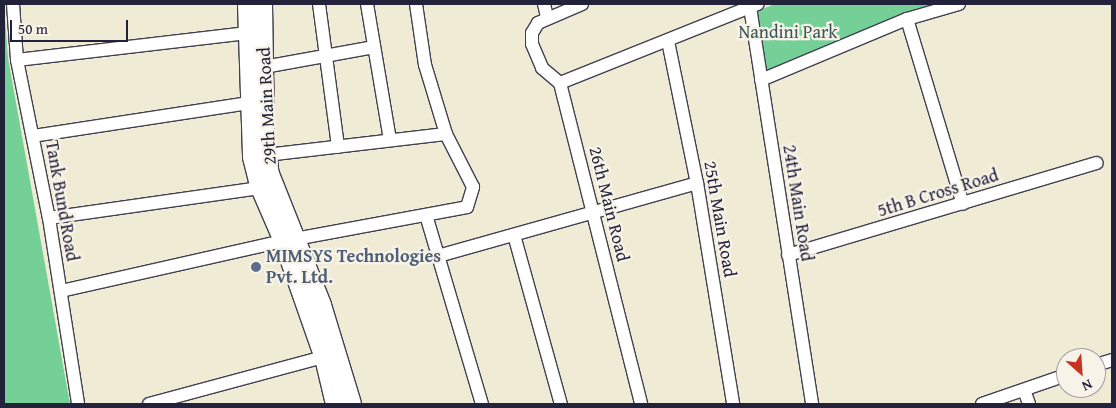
<!DOCTYPE html>
<html>
<head>
<meta charset="utf-8">
<style>
	body { margin:0 }
	#map { position:relative; width:1116px; height:408px; overflow:hidden; background:#f0ebd5; font-family:"Gentium Book Plus",serif }
	div>[style] { position:absolute }
	.green>* { inset:0; background:#75d097 }
	.roads { filter:drop-shadow(1px 0 #414052) drop-shadow(-1px 0 #414052) drop-shadow(0 1px #414052) drop-shadow(0 -1px #414052) }
	.minor>* { height:12px; margin:-6px; padding:0 6px; transform-origin:6px; border-radius:6px; background:#fff }
	.secondary>* { height:18px; margin:-9px; padding:0 9px; transform-origin:9px; border-radius:9px; background:#fff }
	.dots>* { width:14px; height:14px; translate:-50% -50%; box-sizing:border-box; border:2px solid #f7f3e8; border-radius:50% }
	span { translate:-50% -50%; white-space:nowrap; text-align:center; line-height:1.15; -webkit-text-stroke:4.5px #f7f3e8; paint-order:stroke }
	.park-label { font-size:18px; color:#3b5657 }
	.street-label { font-size:18px; color:#22223b }
	.service-label { font-size:18px; color:#4e5e75; font-weight:700 }
	.left { translate:0 -50%; text-align:left }
	.frame { position:absolute; inset:0; border:5px solid #22223b; pointer-events:none }
	.north { position:absolute; left:1056px; top:348px; width:50px; height:50px; box-sizing:border-box; background:#f7f3e8; border:1px solid #a29fa3; border-radius:50%; rotate:154deg; font-size:14px; font-weight:700; line-height:20px; text-align:center; color:#22223b }
	.north::after { content:''; display:block; margin:auto; width:18px; height:22px; background:#c8321e; clip-path:polygon(50% 0,100% 100%,50% 72%,0 100%) }
	.scale { position:absolute; left:10px; top:20px; width:118px; height:22px; box-sizing:border-box; border:2px solid #22223b; border-top:0; padding-left:6px; font-size:15px; line-height:18px; white-space:nowrap; color:#22223b; -webkit-text-stroke:4px #f7f3e8; paint-order:stroke }
</style>
</head>
<body>
<div id="map">
	<div class="green">
		<i style="clip-path:polygon(4px 4px,8px 58px,70px 404px,5px 404px,4px 398px)"></i>
		<i style="clip-path:polygon(775px 4px,944px 4px,765px 73px,757px 11px)"></i>
	</div>
	<div class="roads">
		<div class="minor">
			<i style="left:13px;top:4px;width:56px;rotate:85.9deg"></i>
			<i style="left:17px;top:60px;width:161px;rotate:78.6deg"></i>
			<i style="left:49px;top:218px;width:188px;rotate:81.1deg"></i>
			<i style="left:319px;top:4px;width:144px;rotate:82.4deg"></i>
			<i style="left:367px;top:4px;width:138px;rotate:80.4deg"></i>
			<i style="left:544px;top:4px;width:13px;rotate:77deg"></i>
			<i style="left:582px;top:4px;width:48px;rotate:156.6deg"></i>
			<i style="left:538px;top:23px;width:12px;rotate:121deg"></i>
			<i style="left:532px;top:33px;width:11px;rotate:90deg"></i>
			<i style="left:532px;top:44px;width:26px;rotate:67deg"></i>
			<i style="left:542px;top:68px;width:23px;rotate:40deg"></i>
			<i style="left:560px;top:83px;width:331px;rotate:75.8deg"></i>
			<i style="left:750px;top:7px;width:402px;rotate:81.1deg"></i>
			<i style="left:907px;top:19px;width:193px;rotate:73.2deg"></i>
			<i style="left:668px;top:41px;width:145px;rotate:78.5deg"></i>
			<i style="left:697px;top:183px;width:224px;rotate:80.7deg"></i>
			<i style="left:17px;top:60px;width:232px;rotate:-6.7deg"></i>
			<i style="left:264px;top:67px;width:112px;rotate:-10.3deg"></i>
			<i style="left:761px;top:80px;width:158px;rotate:-22.7deg"></i>
			<i style="left:907px;top:19px;width:54px;rotate:-16.1deg"></i>
			<i style="left:560px;top:83px;width:213px;rotate:-21.8deg"></i>
			<i style="left:33px;top:136px;width:219px;rotate:-8.7deg"></i>
			<i style="left:266px;top:155px;width:181px;rotate:-6.7deg"></i>
			<i style="left:426px;top:215px;width:197px;rotate:73.5deg"></i>
			<i style="left:49px;top:218px;width:213px;rotate:-8.1deg"></i>
			<i style="left:514px;top:235px;width:175px;rotate:74.5deg"></i>
			<i style="left:295px;top:239px;width:175px;rotate:-10.5deg"></i>
			<i style="left:467px;top:207px;width:21px;rotate:-73deg"></i>
			<i style="left:473px;top:187px;width:59px;rotate:-117deg"></i>
			<i style="left:446px;top:134px;width:72px;rotate:-106.9deg"></i>
			<i style="left:425px;top:65px;width:62px;rotate:-98.4deg"></i>
			<i style="left:788px;top:255px;width:322px;rotate:-16.6deg"></i>
			<i style="left:438px;top:256px;width:269px;rotate:-15.7deg"></i>
			<i style="left:61px;top:291px;width:228px;rotate:-12.7deg"></i>
			<i style="left:1096px;top:365px;width:17px;rotate:-17deg"></i>
			<i style="left:1024px;top:390px;width:15px;rotate:70deg"></i>
			<i style="left:149px;top:404px;width:188px;rotate:-15.1deg"></i>
			<i style="left:982px;top:404px;width:89px;rotate:-19deg"></i>
		</div>
		<div class="secondary">
			<i style="left:247px;top:4px;width:153px;rotate:88.1deg"></i>
			<i style="left:252px;top:157px;width:32px;rotate:76deg"></i>
			<i style="left:260px;top:188px;width:58px;rotate:66.5deg"></i>
			<i style="left:283px;top:241px;width:124px;rotate:70.7deg"></i>
			<i style="left:324px;top:358px;width:47px;rotate:76.6deg"></i>
			<i style="left:263px;top:4px;width:132px;rotate:89.1deg"></i>
			<i style="left:265px;top:136px;width:38px;rotate:83deg"></i>
			<i style="left:270px;top:174px;width:141px;rotate:68.3deg"></i>
			<i style="left:322px;top:305px;width:103px;rotate:73.1deg"></i>
		</div>
	</div>
	<div class="dots">
		<i style="left:256px;top:267px;background:#5c6f8a"></i>
	</div>
	<div class="park-label">
		<span style="left:788px;top:32px">Nandini Park</span>
	</div>
	<div class="street-label">
		<span style="left:267px;top:106px;rotate:-93deg">29th Main Road</span>
		<span style="left:938px;top:193px;rotate:-17deg">5th B Cross Road</span>
		<span style="left:62px;top:201px;rotate:80deg">Tank Bund Road</span>
		<span style="left:798px;top:203px;rotate:81deg">24th Main Road</span>
		<span style="left:609px;top:204px;rotate:76deg">26th Main Road</span>
		<span style="left:720px;top:219px;rotate:80deg">25th Main Road</span>
	</div>
	<div class="service-label">
		<span class="left" style="left:266px;top:267px">MIMSYS Technologies<br>Pvt. Ltd.</span>
	</div>
	<div class="frame"></div>
	<div class="north">N</div>
	<div class="scale">50 m</div>
</div>
</body>
</html>
